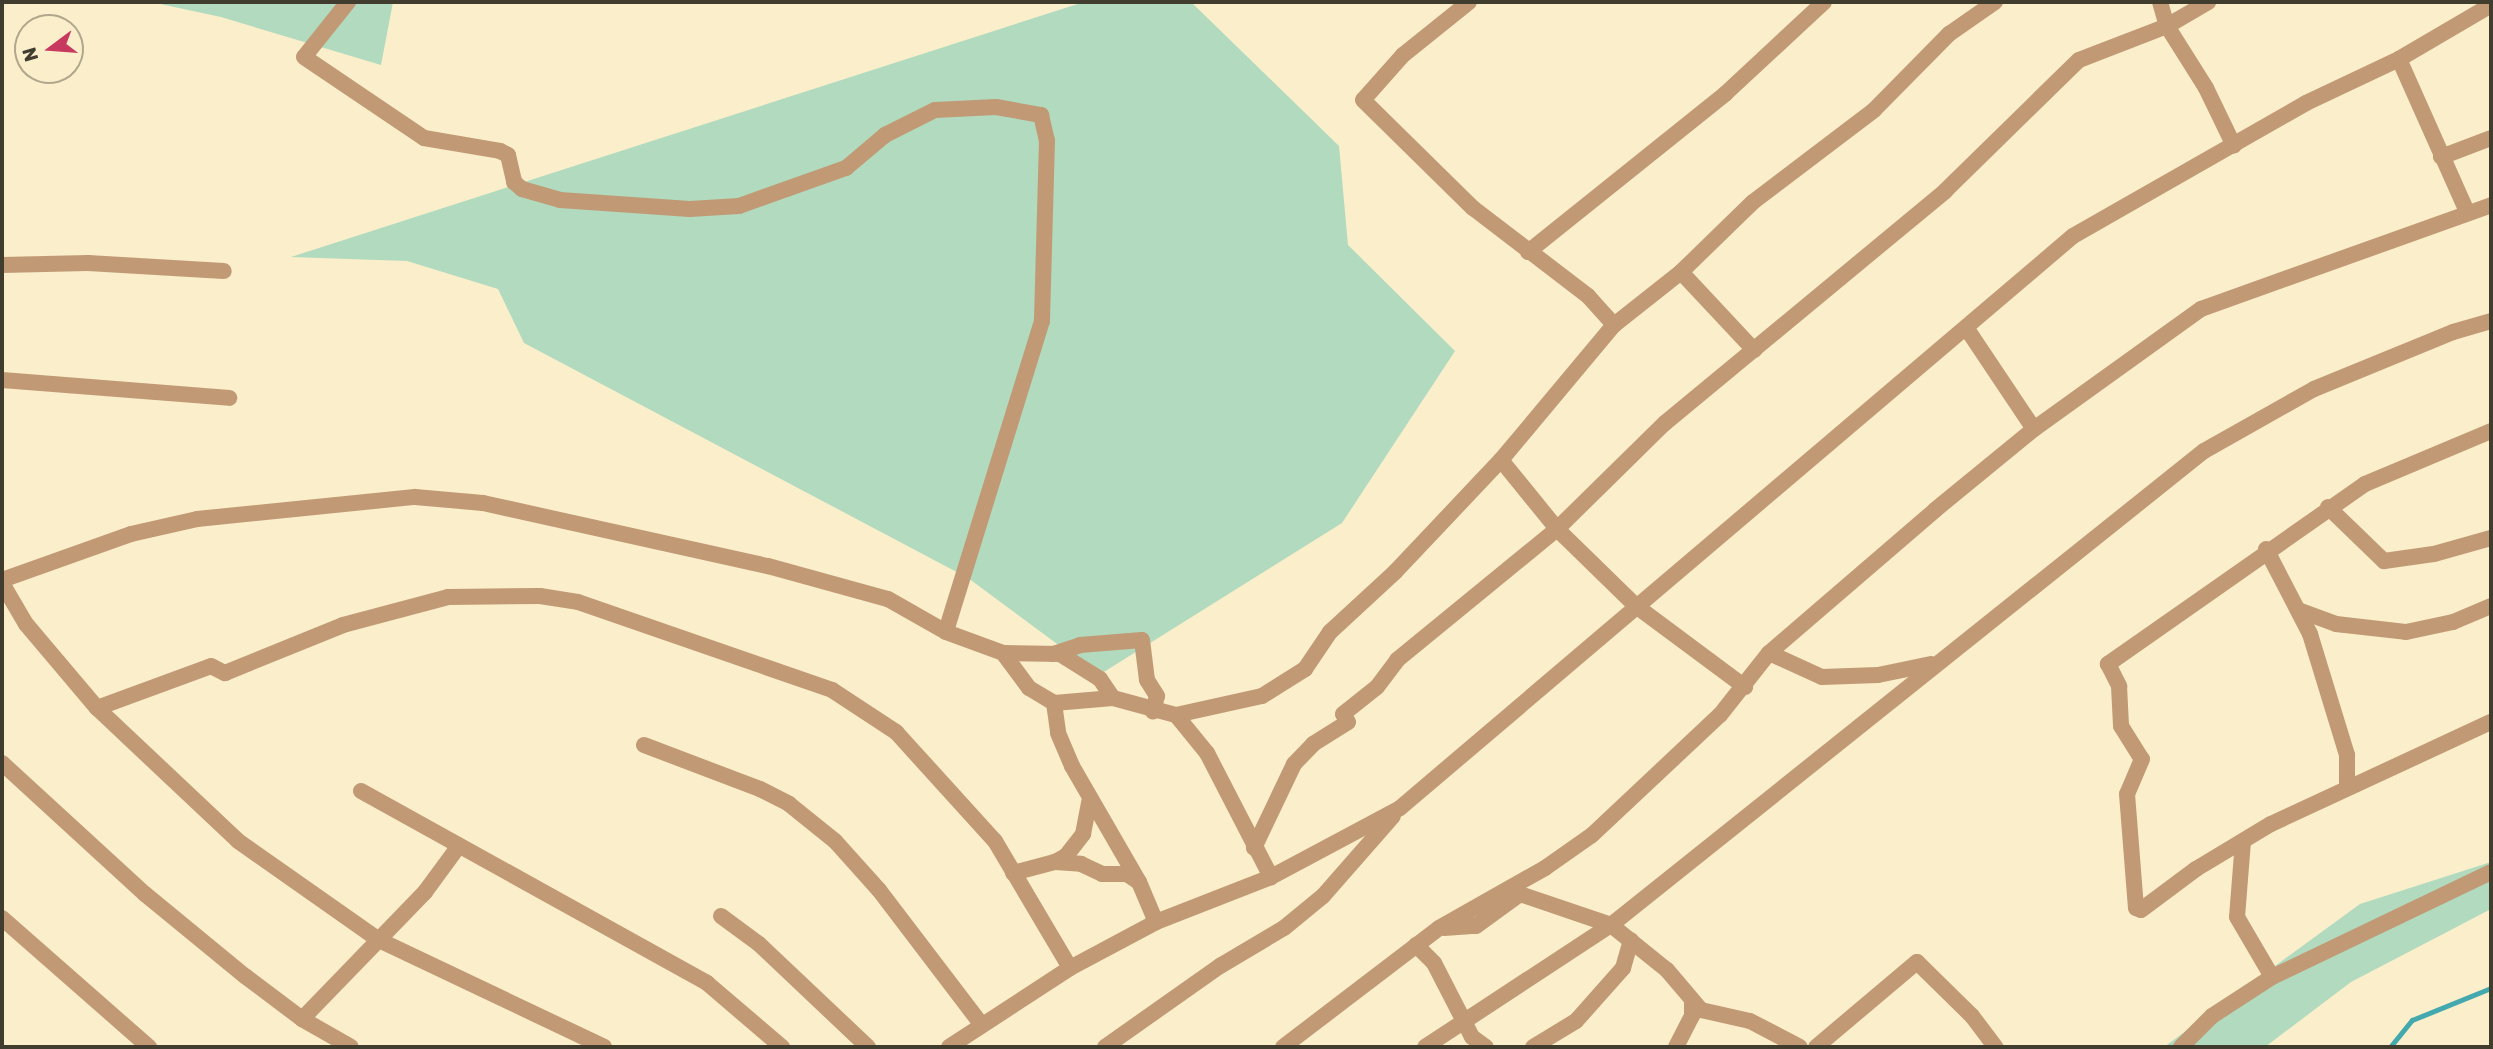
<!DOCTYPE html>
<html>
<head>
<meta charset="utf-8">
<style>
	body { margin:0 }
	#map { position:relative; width:2493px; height:1049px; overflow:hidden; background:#faeecb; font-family:Rubik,sans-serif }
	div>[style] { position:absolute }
	.green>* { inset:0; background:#b1dabf }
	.stream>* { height:5px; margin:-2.5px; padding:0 2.5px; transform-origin:2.5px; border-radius:2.5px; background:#43a9ae }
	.minor>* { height:16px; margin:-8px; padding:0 8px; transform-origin:8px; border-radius:8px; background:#c19a75 }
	span { translate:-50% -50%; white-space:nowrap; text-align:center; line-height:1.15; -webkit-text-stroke:7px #faeecb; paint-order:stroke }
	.frame { position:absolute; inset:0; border:4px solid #403c2e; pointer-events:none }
	.north { position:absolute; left:14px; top:14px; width:70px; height:70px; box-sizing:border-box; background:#faeecb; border:2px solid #b0a78c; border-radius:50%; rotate:254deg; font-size:19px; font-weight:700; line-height:28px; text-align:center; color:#403c2e }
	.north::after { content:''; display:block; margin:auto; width:24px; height:32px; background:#c83960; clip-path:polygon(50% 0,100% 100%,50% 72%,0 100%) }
</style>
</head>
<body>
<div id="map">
	<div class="green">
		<i style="clip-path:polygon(151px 2px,393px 2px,381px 65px,221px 17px)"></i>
		<i style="clip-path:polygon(1084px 2px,1191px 2px,1339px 146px,1348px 245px,1455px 351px,1342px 523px,1099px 675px,968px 578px,524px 343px,498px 289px,407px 261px,291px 257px)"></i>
		<i style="clip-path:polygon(2491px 862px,2491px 909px,2351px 982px,2265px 1047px,2164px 1047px,2360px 904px)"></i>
	</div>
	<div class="stream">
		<i style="left:2390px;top:1047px;width:35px;rotate:-51deg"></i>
		<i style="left:2412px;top:1020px;width:85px;rotate:-22.1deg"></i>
	</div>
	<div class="minor">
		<i style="left:348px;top:2px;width:70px;rotate:128.7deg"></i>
		<i style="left:304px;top:57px;width:145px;rotate:34deg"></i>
		<i style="left:424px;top:138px;width:77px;rotate:9.7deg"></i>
		<i style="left:500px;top:151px;width:9px;rotate:27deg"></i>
		<i style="left:508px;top:155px;width:28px;rotate:77deg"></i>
		<i style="left:514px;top:182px;width:11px;rotate:41deg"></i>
		<i style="left:522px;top:189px;width:40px;rotate:16deg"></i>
		<i style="left:560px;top:200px;width:130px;rotate:4deg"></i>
		<i style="left:690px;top:209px;width:49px;rotate:-3.5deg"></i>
		<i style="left:739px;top:206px;width:114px;rotate:-19.6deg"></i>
		<i style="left:846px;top:168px;width:51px;rotate:-40.2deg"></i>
		<i style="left:885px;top:135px;width:56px;rotate:-26.6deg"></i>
		<i style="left:935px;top:110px;width:61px;rotate:-2.8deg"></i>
		<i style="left:996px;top:107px;width:46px;rotate:10.1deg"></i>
		<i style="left:1041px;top:115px;width:26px;rotate:77deg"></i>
		<i style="left:1047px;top:140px;width:181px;rotate:91.6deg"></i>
		<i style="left:1042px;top:321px;width:325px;rotate:107.2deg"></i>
		<i style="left:1469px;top:2px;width:85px;rotate:141.2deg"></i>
		<i style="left:1403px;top:55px;width:60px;rotate:131.6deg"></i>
		<i style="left:1363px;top:100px;width:154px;rotate:44.5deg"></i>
		<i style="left:1473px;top:208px;width:145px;rotate:37.4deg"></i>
		<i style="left:1588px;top:296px;width:39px;rotate:48deg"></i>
		<i style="left:2160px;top:2px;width:25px;rotate:74deg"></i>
		<i style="left:2167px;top:26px;width:73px;rotate:57.8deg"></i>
		<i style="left:2206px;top:88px;width:64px;rotate:64.2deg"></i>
		<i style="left:2399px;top:59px;width:167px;rotate:66deg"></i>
		<i style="left:2441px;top:157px;width:53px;rotate:-20.8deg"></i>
		<i style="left:1528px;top:252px;width:253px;rotate:-38.7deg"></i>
		<i style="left:1725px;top:94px;width:135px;rotate:-42.9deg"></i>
		<i style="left:2px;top:265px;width:86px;rotate:-1.3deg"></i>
		<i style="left:88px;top:263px;width:136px;rotate:3.4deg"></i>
		<i style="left:1681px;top:272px;width:107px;rotate:46.9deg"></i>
		<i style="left:1967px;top:329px;width:120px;rotate:56.2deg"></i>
		<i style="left:2px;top:380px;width:228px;rotate:4.5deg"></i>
		<i style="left:2491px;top:431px;width:137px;rotate:157.2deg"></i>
		<i style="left:2365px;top:484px;width:314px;rotate:145deg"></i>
		<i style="left:2108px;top:664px;width:25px;rotate:63deg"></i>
		<i style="left:2119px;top:686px;width:40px;rotate:87.1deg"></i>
		<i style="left:2121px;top:726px;width:39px;rotate:58deg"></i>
		<i style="left:2142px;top:759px;width:38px;rotate:113deg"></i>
		<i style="left:2127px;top:794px;width:114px;rotate:85.5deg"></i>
		<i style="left:2136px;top:908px;width:5px;rotate:22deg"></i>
		<i style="left:2141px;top:910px;width:69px;rotate:-36.7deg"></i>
		<i style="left:2196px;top:869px;width:87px;rotate:-31deg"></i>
		<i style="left:2271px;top:824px;width:242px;rotate:-24.9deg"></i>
		<i style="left:1501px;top:460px;width:89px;rotate:50.9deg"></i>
		<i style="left:1557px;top:529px;width:110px;rotate:44.3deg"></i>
		<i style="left:1636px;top:606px;width:136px;rotate:36.6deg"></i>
		<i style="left:2328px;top:507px;width:78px;rotate:44deg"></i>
		<i style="left:2384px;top:561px;width:50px;rotate:-8deg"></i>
		<i style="left:2434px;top:554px;width:59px;rotate:-15.7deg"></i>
		<i style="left:2266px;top:549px;width:96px;rotate:62.6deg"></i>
		<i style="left:2310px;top:634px;width:127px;rotate:73deg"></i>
		<i style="left:2347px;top:755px;width:31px;rotate:90deg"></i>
		<i style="left:2px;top:580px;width:137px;rotate:-19.6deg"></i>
		<i style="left:131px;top:534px;width:68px;rotate:-12.8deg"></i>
		<i style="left:197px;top:519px;width:219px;rotate:-5.8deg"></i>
		<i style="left:415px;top:497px;width:68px;rotate:5deg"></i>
		<i style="left:483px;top:503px;width:292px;rotate:12.5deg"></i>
		<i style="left:768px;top:566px;width:124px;rotate:15.4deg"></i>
		<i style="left:888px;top:599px;width:67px;rotate:29.6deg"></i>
		<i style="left:946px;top:632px;width:61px;rotate:20.2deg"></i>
		<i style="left:1003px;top:653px;width:57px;rotate:1deg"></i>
		<i style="left:1060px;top:654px;width:47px;rotate:32deg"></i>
		<i style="left:1100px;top:679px;width:23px;rotate:56deg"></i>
		<i style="left:2px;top:583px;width:48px;rotate:59.7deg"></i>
		<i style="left:26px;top:624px;width:110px;rotate:49.8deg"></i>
		<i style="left:97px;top:708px;width:194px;rotate:43.3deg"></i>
		<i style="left:238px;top:841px;width:172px;rotate:35.1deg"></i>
		<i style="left:379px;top:940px;width:249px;rotate:25.4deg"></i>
		<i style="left:2298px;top:610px;width:40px;rotate:20.2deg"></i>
		<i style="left:2336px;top:624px;width:70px;rotate:6.5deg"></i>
		<i style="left:2406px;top:632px;width:48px;rotate:-12deg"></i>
		<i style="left:2453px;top:622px;width:41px;rotate:-22.8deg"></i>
		<i style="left:1003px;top:653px;width:44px;rotate:53.4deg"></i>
		<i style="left:1029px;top:688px;width:29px;rotate:31deg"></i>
		<i style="left:1054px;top:703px;width:59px;rotate:-4.8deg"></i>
		<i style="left:1113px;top:698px;width:65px;rotate:15.1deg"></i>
		<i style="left:1176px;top:715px;width:88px;rotate:-12.5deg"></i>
		<i style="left:1262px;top:696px;width:51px;rotate:-32.1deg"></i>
		<i style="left:1305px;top:669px;width:45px;rotate:-56deg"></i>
		<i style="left:1330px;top:632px;width:88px;rotate:-42.7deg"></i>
		<i style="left:1395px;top:572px;width:154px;rotate:-46.6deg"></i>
		<i style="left:1501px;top:460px;width:176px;rotate:-50.1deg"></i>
		<i style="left:1614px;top:325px;width:85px;rotate:-38.3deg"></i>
		<i style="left:1681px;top:272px;width:100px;rotate:-44.2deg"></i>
		<i style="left:1753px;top:202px;width:152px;rotate:-37.2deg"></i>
		<i style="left:1874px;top:110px;width:107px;rotate:-45.4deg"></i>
		<i style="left:1949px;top:34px;width:56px;rotate:-34.8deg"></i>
		<i style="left:1769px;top:653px;width:58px;rotate:24.4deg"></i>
		<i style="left:1822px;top:677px;width:56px;rotate:-2deg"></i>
		<i style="left:1878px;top:675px;width:54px;rotate:-11.7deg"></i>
		<i style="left:1053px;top:654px;width:28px;rotate:-18deg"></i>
		<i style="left:1080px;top:645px;width:62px;rotate:-4.6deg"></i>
		<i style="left:1142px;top:640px;width:40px;rotate:82.9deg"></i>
		<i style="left:1147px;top:680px;width:19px;rotate:58deg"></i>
		<i style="left:1157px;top:696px;width:16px;rotate:105deg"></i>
		<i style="left:1054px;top:703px;width:30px;rotate:82deg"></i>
		<i style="left:1058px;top:733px;width:36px;rotate:67deg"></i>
		<i style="left:1072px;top:766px;width:134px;rotate:60deg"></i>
		<i style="left:1139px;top:882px;width:43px;rotate:67deg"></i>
		<i style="left:97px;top:708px;width:121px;rotate:-20.2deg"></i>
		<i style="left:211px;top:666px;width:16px;rotate:27deg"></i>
		<i style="left:225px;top:673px;width:127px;rotate:-22.1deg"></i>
		<i style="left:343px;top:625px;width:109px;rotate:-14.9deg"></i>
		<i style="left:448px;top:597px;width:92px;rotate:-0.6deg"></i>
		<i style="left:540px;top:596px;width:38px;rotate:9deg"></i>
		<i style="left:578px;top:602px;width:269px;rotate:19.1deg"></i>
		<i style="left:832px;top:690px;width:77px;rotate:33.3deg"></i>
		<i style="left:896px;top:732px;width:147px;rotate:47.8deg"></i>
		<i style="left:995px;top:841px;width:147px;rotate:59.4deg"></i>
		<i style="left:1176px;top:715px;width:49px;rotate:50.8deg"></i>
		<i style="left:1207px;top:753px;width:140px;rotate:62.7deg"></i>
		<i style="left:644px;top:745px;width:124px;rotate:20.8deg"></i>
		<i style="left:760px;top:789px;width:33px;rotate:27deg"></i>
		<i style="left:789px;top:804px;width:59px;rotate:38.8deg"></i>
		<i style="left:835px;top:841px;width:66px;rotate:48.1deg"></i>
		<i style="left:879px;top:890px;width:170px;rotate:52.7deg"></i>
		<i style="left:2px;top:763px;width:194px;rotate:42.5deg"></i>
		<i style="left:145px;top:894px;width:129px;rotate:39.4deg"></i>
		<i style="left:245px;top:976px;width:71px;rotate:37deg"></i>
		<i style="left:302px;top:1019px;width:56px;rotate:29.7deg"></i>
		<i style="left:361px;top:791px;width:396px;rotate:29deg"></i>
		<i style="left:707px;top:983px;width:99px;rotate:40.5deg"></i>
		<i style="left:2243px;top:841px;width:76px;rotate:94.5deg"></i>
		<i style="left:2237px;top:917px;width:69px;rotate:59.7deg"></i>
		<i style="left:1254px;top:848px;width:93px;rotate:-64.5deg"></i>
		<i style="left:1294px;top:764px;width:28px;rotate:-46deg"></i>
		<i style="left:1313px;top:744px;width:41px;rotate:-32.2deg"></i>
		<i style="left:1348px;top:722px;width:9px;rotate:-122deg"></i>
		<i style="left:1343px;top:714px;width:43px;rotate:-38.5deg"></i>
		<i style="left:1377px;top:687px;width:34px;rotate:-53deg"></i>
		<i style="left:1397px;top:660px;width:207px;rotate:-39.3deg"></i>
		<i style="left:1557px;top:529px;width:151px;rotate:-44.5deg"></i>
		<i style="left:1665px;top:423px;width:364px;rotate:-39.6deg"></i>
		<i style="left:1945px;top:191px;width:187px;rotate:-44.4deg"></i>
		<i style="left:2079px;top:60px;width:94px;rotate:-21.1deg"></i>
		<i style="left:2167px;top:26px;width:48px;rotate:-30.3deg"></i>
		<i style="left:1055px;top:862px;width:13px;rotate:-29deg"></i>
		<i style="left:1066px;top:856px;width:28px;rotate:-52deg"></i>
		<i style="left:1083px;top:834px;width:33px;rotate:-79deg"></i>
		<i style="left:1013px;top:873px;width:43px;rotate:-14.7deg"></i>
		<i style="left:1055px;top:862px;width:26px;rotate:4deg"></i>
		<i style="left:1081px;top:864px;width:23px;rotate:25deg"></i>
		<i style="left:1102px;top:874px;width:25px"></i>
		<i style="left:1127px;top:874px;width:14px;rotate:34deg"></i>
		<i style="left:721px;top:916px;width:47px;rotate:36.4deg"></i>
		<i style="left:759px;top:944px;width:150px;rotate:43.4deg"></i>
		<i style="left:2px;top:918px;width:196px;rotate:41.3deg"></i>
		<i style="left:1444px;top:928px;width:32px;rotate:-4deg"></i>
		<i style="left:1476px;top:926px;width:54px;rotate:-36deg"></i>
		<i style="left:1520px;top:894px;width:96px;rotate:18.8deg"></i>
		<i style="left:1611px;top:925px;width:72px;rotate:38.8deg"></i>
		<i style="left:1667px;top:970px;width:52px;rotate:49.6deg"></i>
		<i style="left:1701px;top:1010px;width:50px;rotate:12.7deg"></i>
		<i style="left:1750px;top:1021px;width:56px;rotate:27.5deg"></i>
		<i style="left:1416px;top:945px;width:25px;rotate:45deg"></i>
		<i style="left:1434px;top:963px;width:83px;rotate:62.8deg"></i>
		<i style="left:1472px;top:1037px;width:17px;rotate:36deg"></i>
		<i style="left:302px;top:1019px;width:177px;rotate:-45.9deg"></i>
		<i style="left:425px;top:892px;width:56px;rotate:-53.7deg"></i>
		<i style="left:949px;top:1047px;width:145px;rotate:-33.1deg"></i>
		<i style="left:1070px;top:968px;width:98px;rotate:-28.1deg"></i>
		<i style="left:1156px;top:922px;width:123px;rotate:-21.4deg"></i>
		<i style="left:1271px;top:877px;width:146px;rotate:-28.1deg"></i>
		<i style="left:1400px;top:808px;width:883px;rotate:-40.36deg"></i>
		<i style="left:2073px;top:236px;width:268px;rotate:-29.7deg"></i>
		<i style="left:2306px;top:103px;width:103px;rotate:-25.3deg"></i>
		<i style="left:2399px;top:59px;width:107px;rotate:-30.4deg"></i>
		<i style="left:1105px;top:1047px;width:141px;rotate:-35.2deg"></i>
		<i style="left:1220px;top:966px;width:74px;rotate:-30.7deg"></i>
		<i style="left:1284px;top:928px;width:50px;rotate:-39.4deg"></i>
		<i style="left:1323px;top:896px;width:106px;rotate:-48.8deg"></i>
		<i style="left:1283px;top:1047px;width:196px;rotate:-37.3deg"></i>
		<i style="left:1439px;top:928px;width:122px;rotate:-29.5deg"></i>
		<i style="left:1545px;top:868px;width:57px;rotate:-35.1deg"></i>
		<i style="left:1592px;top:835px;width:175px;rotate:-43.2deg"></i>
		<i style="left:1720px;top:715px;width:79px;rotate:-51.7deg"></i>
		<i style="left:1769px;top:653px;width:219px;rotate:-40.7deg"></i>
		<i style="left:1935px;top:510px;width:128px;rotate:-39.3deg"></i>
		<i style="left:2034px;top:429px;width:206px;rotate:-35.7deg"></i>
		<i style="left:2201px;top:309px;width:308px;rotate:-19.7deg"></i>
		<i style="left:1425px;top:1047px;width:222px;rotate:-33.3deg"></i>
		<i style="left:1611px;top:925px;width:759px;rotate:-38.64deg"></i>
		<i style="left:2204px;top:451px;width:126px;rotate:-29.4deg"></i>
		<i style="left:2314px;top:389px;width:150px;rotate:-22.3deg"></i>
		<i style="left:2453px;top:332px;width:40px;rotate:-16deg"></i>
		<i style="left:1533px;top:1047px;width:50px;rotate:-31.2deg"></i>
		<i style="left:1576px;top:1021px;width:71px;rotate:-48.4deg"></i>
		<i style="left:1623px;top:968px;width:29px;rotate:-74deg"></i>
		<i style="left:1676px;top:1047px;width:35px;rotate:-63deg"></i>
		<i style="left:1692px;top:1016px;width:14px;rotate:-90deg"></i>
		<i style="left:1816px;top:1047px;width:132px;rotate:-40.1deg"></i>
		<i style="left:1917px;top:962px;width:77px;rotate:44.5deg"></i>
		<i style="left:1972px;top:1016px;width:39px;rotate:53deg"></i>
		<i style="left:2181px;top:1047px;width:44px;rotate:-45deg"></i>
		<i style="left:2212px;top:1016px;width:72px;rotate:-33deg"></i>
		<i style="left:2272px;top:977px;width:243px;rotate:-25.6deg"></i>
	</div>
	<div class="frame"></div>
	<div class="north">N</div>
</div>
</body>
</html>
